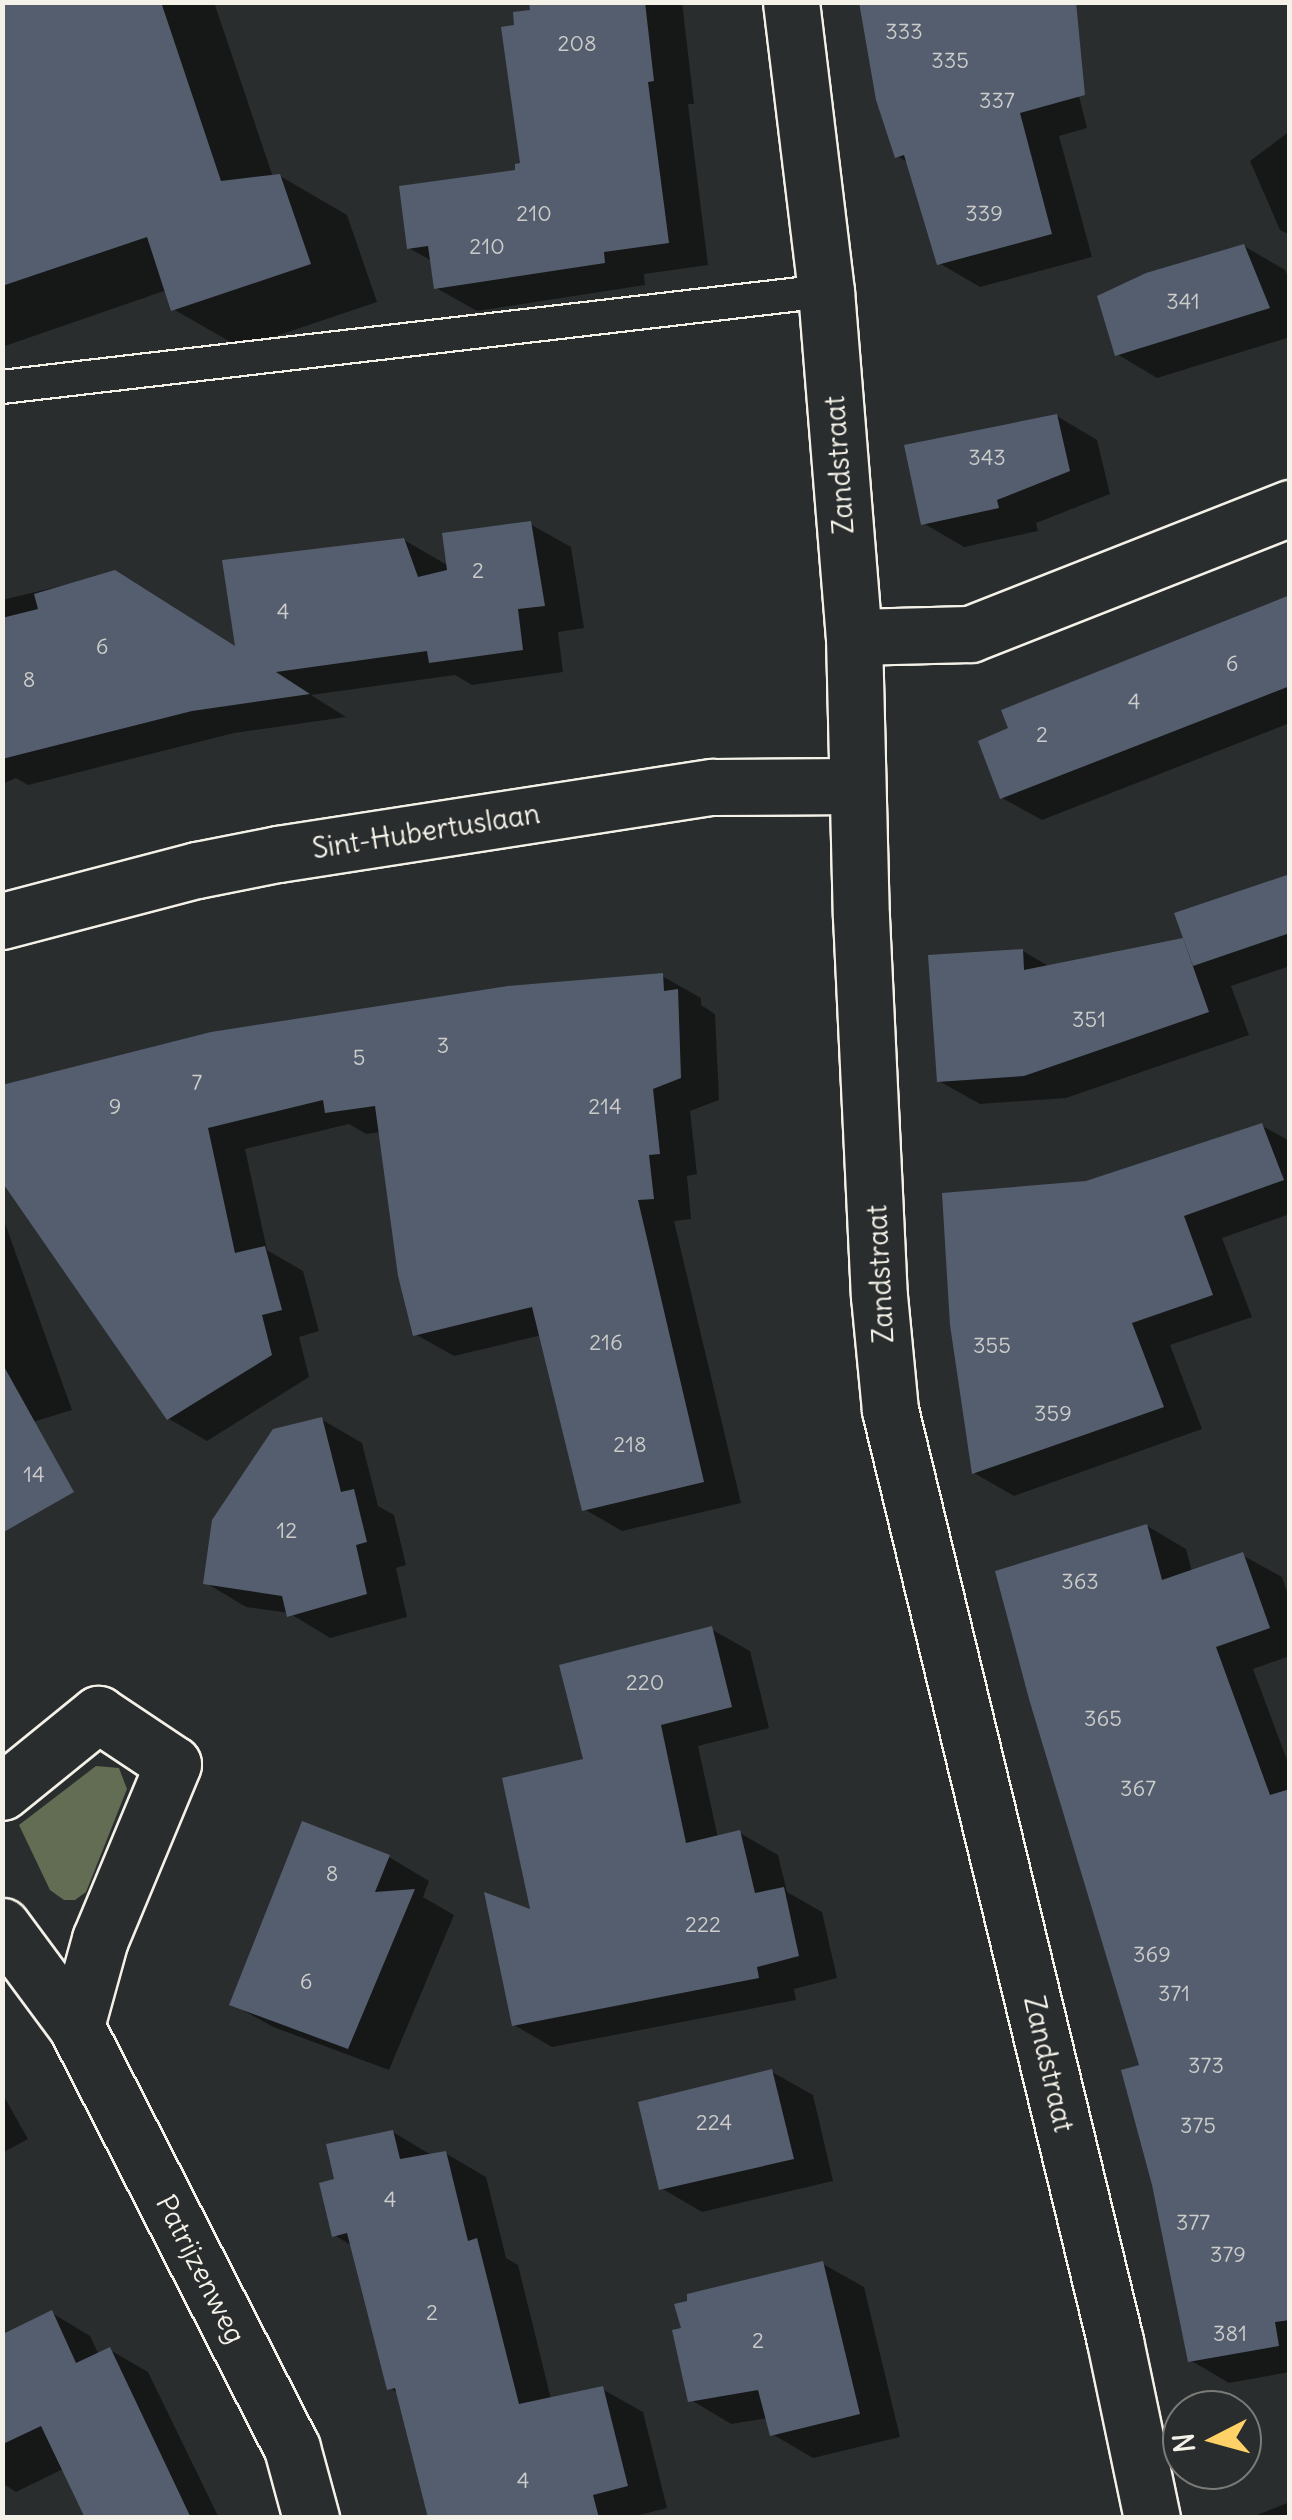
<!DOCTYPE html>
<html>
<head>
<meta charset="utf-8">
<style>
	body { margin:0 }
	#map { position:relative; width:1292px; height:2520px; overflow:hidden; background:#2a2d2e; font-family:Delius,sans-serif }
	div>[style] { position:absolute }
	.green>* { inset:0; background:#636d53 }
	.shadow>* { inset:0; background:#0007 }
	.building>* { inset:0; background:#555e6e }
	.roads { filter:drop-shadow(2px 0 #f4f1e8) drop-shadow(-2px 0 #f4f1e8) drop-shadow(0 2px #f4f1e8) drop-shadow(0 -2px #f4f1e8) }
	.lane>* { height:32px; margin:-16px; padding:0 16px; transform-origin:16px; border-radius:16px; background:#2a2d2e }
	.street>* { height:55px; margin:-27.5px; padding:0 27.5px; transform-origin:27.5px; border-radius:27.5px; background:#2a2d2e }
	span { translate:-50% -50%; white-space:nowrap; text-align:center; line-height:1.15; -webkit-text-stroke:9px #2a2d2e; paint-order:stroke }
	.number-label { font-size:22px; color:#ccccca }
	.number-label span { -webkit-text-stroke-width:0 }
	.street-label { font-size:28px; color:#f4f1e8 }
	.frame { position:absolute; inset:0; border:5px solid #f4f1e8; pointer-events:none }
	.north { position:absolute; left:1162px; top:2390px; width:100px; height:100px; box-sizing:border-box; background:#2a2d2e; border:2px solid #7b7b78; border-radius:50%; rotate:264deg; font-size:28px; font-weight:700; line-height:40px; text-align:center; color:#f4f1e8 }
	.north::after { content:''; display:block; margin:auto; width:35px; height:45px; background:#ffd166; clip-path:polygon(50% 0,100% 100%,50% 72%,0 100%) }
</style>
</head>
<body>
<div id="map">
	<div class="green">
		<i style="clip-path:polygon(96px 1766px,119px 1768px,127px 1789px,86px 1892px,75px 1900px,64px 1900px,50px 1890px,19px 1825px)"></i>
	</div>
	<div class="shadow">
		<i style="clip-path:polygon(2px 2px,214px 2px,273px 177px,280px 176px,347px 215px,377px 302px,241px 348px,173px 309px,167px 290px,2px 347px)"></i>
		<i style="clip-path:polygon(532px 2px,682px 2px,694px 104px,688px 104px,708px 265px,644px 274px,645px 285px,477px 311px,436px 288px,432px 261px,409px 248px,522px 165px,517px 27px,533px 12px)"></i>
		<i style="clip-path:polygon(1055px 2px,1087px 128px,1059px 136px,1092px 257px,980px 287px,939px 263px,909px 163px,897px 156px)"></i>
		<i style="clip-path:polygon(1290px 131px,1290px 235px,1280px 230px,1250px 161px)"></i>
		<i style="clip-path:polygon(1244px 246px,1285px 270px,1290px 282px,1290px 337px,1157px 378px,1117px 354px)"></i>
		<i style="clip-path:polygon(1057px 416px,1097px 440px,1110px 494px,1036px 523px,1038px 531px,964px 547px,923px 523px)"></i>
		<i style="clip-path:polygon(530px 524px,571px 547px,584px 628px,558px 632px,563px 672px,472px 685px,455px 675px,311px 695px,346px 717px,234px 733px,28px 785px,16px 778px,2px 784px,2px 600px,115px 573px,238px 649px,404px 540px,449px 566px)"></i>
		<i style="clip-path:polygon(1290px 598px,1290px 723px,1042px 820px,1002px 798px)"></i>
		<i style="clip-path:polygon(1290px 877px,1290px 966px,1231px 986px,1249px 1035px,1066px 1098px,980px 1104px,939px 1081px,1023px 951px,1050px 967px,1182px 941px)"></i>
		<i style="clip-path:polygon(662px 976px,701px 998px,701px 1005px,715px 1014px,719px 1100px,690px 1111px,697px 1174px,687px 1176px,691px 1219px,674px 1221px,741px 1503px,622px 1531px,584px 1509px,542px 1335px,454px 1356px,415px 1334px,381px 1132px,366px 1134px,349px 1124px,245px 1149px,267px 1250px,303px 1271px,319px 1331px,299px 1337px,309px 1377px,207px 1441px,169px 1419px,2px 1178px)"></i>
		<i style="clip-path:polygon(1262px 1126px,1290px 1141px,1290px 1214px,1222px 1238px,1252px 1317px,1170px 1345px,1202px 1429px,1014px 1496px,974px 1473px,1087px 1184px)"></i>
		<i style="clip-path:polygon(2px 1215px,72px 1410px,23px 1425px,2px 1413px)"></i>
		<i style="clip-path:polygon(321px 1419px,362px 1443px,378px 1506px,394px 1515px,406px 1565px,396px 1568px,407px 1617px,330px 1638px,289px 1613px,246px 1607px,206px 1583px)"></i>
		<i style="clip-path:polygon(1147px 1526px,1186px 1549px,1192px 1572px,1242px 1555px,1282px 1577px,1290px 1600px,1290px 1656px,1253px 1669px,1290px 1768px,1290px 2372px,1229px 2383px,1190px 2360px,1143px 2066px)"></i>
		<i style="clip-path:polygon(711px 1629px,750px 1651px,769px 1728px,698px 1746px,718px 1838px,740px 1833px,778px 1855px,787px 1892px,822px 1912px,837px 1978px,794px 1989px,796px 2000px,552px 2047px,514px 2025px,533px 1913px,586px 1761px)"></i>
		<i style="clip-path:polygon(389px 1857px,429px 1881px,423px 1897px,454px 1915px,389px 2070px,273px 2027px,232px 2004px)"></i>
		<i style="clip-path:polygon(772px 2072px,813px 2095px,833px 2181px,702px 2212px,661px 2188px)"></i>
		<i style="clip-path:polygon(2px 2093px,28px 2139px,2px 2153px)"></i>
		<i style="clip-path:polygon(393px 2132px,433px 2156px,445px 2153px,486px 2177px,506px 2258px,518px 2265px,551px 2399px,602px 2389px,643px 2412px,667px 2508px,632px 2517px,431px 2518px,399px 2394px,390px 2388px,354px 2247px,334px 2235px,336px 2181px)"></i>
		<i style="clip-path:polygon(823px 2264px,864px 2287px,900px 2437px,813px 2458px,772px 2434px,768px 2418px,731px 2424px,691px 2400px)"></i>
		<i style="clip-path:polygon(52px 2313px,90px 2336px,99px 2355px,110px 2350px,148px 2372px,219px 2518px,89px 2518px,65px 2468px,16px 2492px,2px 2483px,2px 2339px)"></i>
		<i style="clip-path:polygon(1290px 2502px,1290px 2518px,1249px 2518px)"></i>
	</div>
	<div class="building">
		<i style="clip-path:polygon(2px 2px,161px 2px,221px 181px,280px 174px,311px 264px,171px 311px,147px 237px,2px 286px)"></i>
		<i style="clip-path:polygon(529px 2px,645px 2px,654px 81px,648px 82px,669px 243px,604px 252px,605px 263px,434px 289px,428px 246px,407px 249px,399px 186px,515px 170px,515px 164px,520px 163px,501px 27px,514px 25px,513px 12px,530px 10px)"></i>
		<i style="clip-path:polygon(859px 2px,1076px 2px,1085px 95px,1020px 113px,1052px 234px,937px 265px,904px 155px,895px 158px,876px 100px)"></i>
		<i style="clip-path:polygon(1244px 244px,1270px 308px,1115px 356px,1097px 296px,1146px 273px)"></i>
		<i style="clip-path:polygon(1057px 414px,1070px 471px,997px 500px,999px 508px,921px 525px,904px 445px)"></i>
		<i style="clip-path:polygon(531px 521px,545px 606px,518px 609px,523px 650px,429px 663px,427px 651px,276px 672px,310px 694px,192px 711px,2px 759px,2px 618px,38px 609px,34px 594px,115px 570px,235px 646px,222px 560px,404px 538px,418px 577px,447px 570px,442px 533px)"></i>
		<i style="clip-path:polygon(1290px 595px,1290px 686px,1000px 799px,978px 741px,1008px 728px,1001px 710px)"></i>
		<i style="clip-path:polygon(1290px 874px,1290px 933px,1193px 966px,1174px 913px)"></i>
		<i style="clip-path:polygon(1183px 938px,1209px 1012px,1024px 1076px,937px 1082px,928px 955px,1023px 949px,1024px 970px)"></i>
		<i style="clip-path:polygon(663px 973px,664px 991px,678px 989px,681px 1078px,653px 1089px,660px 1154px,649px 1155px,654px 1199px,638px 1200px,704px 1482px,582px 1511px,532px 1307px,413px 1336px,398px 1276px,375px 1106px,325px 1113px,323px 1100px,208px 1128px,235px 1253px,265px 1246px,282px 1310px,262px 1315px,272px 1355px,167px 1420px,2px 1182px,2px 1085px,211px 1032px,508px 986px)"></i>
		<i style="clip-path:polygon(1262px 1123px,1284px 1180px,1184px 1216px,1213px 1295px,1132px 1323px,1164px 1407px,972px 1474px,950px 1325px,942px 1193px,1086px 1181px)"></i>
		<i style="clip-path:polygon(2px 1363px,74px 1492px,2px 1533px)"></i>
		<i style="clip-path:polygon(322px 1417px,341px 1492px,354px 1489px,367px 1542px,356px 1545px,367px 1594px,287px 1617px,282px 1596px,203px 1584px,212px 1520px,273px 1429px)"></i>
		<i style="clip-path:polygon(1147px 1524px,1162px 1580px,1243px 1552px,1270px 1628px,1216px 1647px,1270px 1795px,1290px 1789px,1290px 2320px,1275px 2322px,1279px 2346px,1188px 2362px,1152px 2185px,1121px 2070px,1139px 2065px,1029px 1699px,995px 1571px)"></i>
		<i style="clip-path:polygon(712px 1626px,732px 1707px,661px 1725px,686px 1843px,740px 1830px,755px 1893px,784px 1887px,799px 1956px,757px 1967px,759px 1978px,512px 2026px,484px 1892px,530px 1909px,502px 1778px,583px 1759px,559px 1665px)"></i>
		<i style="clip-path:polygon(302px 1821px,390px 1855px,375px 1892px,415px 1889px,348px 2049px,229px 2005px)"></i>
		<i style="clip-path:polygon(772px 2069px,794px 2159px,659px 2190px,638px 2102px)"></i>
		<i style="clip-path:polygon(393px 2130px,400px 2159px,446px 2151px,468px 2241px,477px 2238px,519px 2404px,603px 2386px,628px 2486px,593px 2495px,599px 2518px,428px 2518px,395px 2388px,387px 2390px,347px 2233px,332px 2237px,319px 2183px,334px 2179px,326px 2144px)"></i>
		<i style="clip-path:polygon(823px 2261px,860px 2414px,770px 2436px,758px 2390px,688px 2402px,672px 2330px,681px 2328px,674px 2304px,687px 2301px,687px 2294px)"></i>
		<i style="clip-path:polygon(52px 2310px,76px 2363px,110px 2347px,191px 2518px,85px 2518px,41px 2426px,3px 2444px,3px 2334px)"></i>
	</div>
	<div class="roads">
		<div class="lane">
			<i style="left:2px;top:387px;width:830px;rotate:-6.65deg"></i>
		</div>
		<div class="street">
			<i style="left:791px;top:2px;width:291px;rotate:83.1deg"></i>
			<i style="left:826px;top:291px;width:347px;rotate:85.4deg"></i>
			<i style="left:854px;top:637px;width:280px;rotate:88.6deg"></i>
			<i style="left:861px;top:917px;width:379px;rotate:87.3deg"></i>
			<i style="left:879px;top:1296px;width:115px;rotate:84.5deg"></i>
			<i style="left:890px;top:1410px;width:958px;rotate:76.41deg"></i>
			<i style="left:1115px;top:2341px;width:181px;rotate:78.2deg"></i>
			<i style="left:854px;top:637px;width:116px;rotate:-1.5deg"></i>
			<i style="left:970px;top:634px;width:344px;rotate:-21.5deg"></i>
			<i style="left:2px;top:921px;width:202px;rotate:-14.7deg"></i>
			<i style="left:197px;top:870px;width:83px;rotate:-11.2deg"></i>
			<i style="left:278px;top:854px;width:440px;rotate:-8.8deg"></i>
			<i style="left:713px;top:787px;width:143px;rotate:-0.4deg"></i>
			<i style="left:2px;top:1792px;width:124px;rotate:-39.1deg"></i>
			<i style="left:98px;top:1714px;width:90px;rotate:33.7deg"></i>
			<i style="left:173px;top:1764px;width:190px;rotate:112.6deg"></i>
			<i style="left:100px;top:1939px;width:90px;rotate:105.4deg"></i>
			<i style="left:76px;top:2026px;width:474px;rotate:62.9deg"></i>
			<i style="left:292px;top:2448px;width:73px;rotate:74.8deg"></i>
			<i style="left:2px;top:1926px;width:124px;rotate:53.5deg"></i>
		</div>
	</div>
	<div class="number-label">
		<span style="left:904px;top:32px">333</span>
		<span style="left:577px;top:44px">208</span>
		<span style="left:950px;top:61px">335</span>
		<span style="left:997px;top:101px">337</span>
		<span style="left:534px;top:214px">210</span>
		<span style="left:984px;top:214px">339</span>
		<span style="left:487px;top:247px">210</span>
		<span style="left:1183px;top:302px">341</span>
		<span style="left:987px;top:458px">343</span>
		<span style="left:478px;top:571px">2</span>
		<span style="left:283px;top:612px">4</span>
		<span style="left:102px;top:647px">6</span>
		<span style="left:1232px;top:664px">6</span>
		<span style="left:29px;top:680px">8</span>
		<span style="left:1134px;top:702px">4</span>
		<span style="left:1042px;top:735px">2</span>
		<span style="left:1089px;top:1020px">351</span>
		<span style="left:443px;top:1046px">3</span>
		<span style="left:359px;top:1058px">5</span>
		<span style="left:197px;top:1083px">7</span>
		<span style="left:115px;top:1107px">9</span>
		<span style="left:605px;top:1107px">214</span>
		<span style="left:606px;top:1343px">216</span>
		<span style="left:992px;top:1346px">355</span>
		<span style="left:1053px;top:1414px">359</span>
		<span style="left:630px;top:1445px">218</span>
		<span style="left:34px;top:1475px">14</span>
		<span style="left:287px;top:1531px">12</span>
		<span style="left:1080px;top:1582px">363</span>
		<span style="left:645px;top:1683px">220</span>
		<span style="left:1103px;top:1719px">365</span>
		<span style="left:1138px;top:1789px">367</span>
		<span style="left:332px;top:1874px">8</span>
		<span style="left:703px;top:1925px">222</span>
		<span style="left:1152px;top:1955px">369</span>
		<span style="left:306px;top:1982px">6</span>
		<span style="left:1174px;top:1994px">371</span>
		<span style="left:1206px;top:2066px">373</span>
		<span style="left:714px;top:2123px">224</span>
		<span style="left:1198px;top:2126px">375</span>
		<span style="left:390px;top:2200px">4</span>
		<span style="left:1193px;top:2223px">377</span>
		<span style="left:1228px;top:2255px">379</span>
		<span style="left:432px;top:2313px">2</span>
		<span style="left:1230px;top:2334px">381</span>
		<span style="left:758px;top:2341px">2</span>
		<span style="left:523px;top:2481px">4</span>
	</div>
	<div class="street-label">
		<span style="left:839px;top:465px;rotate:-94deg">Zandstraat</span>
		<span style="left:426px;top:831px;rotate:-9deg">Sint-Hubertuslaan</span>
		<span style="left:880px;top:1274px;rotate:-93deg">Zandstraat</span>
		<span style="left:1049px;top:2064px;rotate:77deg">Zandstraat</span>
		<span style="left:201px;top:2269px;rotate:63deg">Patrijzenweg</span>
	</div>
	<div class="frame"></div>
	<div class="north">N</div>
</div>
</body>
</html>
